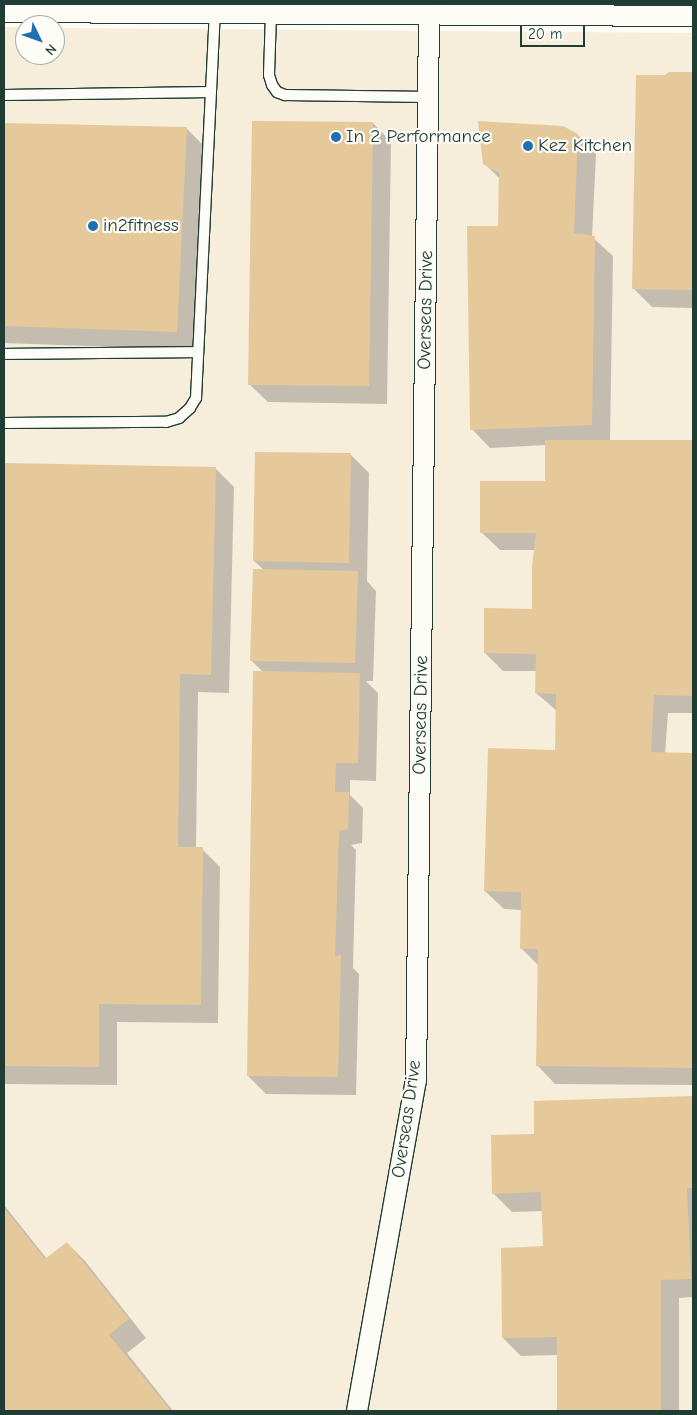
<!DOCTYPE html>
<html>
<head>
<meta charset="utf-8">
<style>
	body { margin:0 }
	#map { position:relative; width:697px; height:1415px; overflow:hidden; background:#fdfcf7; font-family:"Comic Neue",sans-serif }
	div>[style] { position:absolute }
	.built>* { inset:0; background:#f6eddb }
	.shadow>* { inset:0; background:#0003 }
	.building>* { inset:0; background:#e6c99a }
	.roads { filter:drop-shadow(1px 0 #1f3d34) drop-shadow(-1px 0 #1f3d34) drop-shadow(0 1px #1f3d34) drop-shadow(0 -1px #1f3d34) }
	.lane>* { height:10px; margin:-5px; padding:0 5px; transform-origin:5px; border-radius:5px; background:#fdfcf7 }
	.street>* { height:20px; margin:-10px; padding:0 10px; transform-origin:10px; border-radius:10px; background:#fdfcf7 }
	.dots>* { width:14px; height:14px; translate:-50% -50%; box-sizing:border-box; border:2px solid #fdfcf7; border-radius:50% }
	span { translate:-50% -50%; white-space:nowrap; text-align:center; line-height:1.15; -webkit-text-stroke:4.5px #fdfcf7; paint-order:stroke }
	.poi-label { font-size:19px; color:#1f3d34 }
	.left { translate:0 -50%; text-align:left }
	.street-label { font-size:19px; color:#1f3d34 }
	.frame { position:absolute; inset:0; border:5px solid #1f3d34; pointer-events:none }
	.north { position:absolute; left:15px; top:15px; width:50px; height:50px; box-sizing:border-box; background:#fdfcf7; border:1px solid #a4b0a9; border-radius:50%; rotate:132deg; font-size:14px; font-weight:700; line-height:20px; text-align:center; color:#1f3d34 }
	.north::after { content:''; display:block; margin:auto; width:18px; height:22px; background:#1f6fb2; clip-path:polygon(50% 0,100% 100%,50% 72%,0 100%) }
	.scale { position:absolute; left:520px; top:25px; width:65px; height:22px; box-sizing:border-box; border:2px solid #1f3d34; border-top:0; padding-left:6px; font-size:15px; line-height:18px; white-space:nowrap; color:#1f3d34; -webkit-text-stroke:4px #fdfcf7; paint-order:stroke }
</style>
</head>
<body>
<div id="map">
	<div class="built">
		<i style="clip-path:polygon(4px 27px,25px 27px,25px 55px,55px 55px,55px 28px,693px 33px,693px 1411px,4px 1411px)"></i>
	</div>
	<div class="shadow">
		<i style="clip-path:polygon(693px 74px,693px 308px,652px 307px,634px 289px,637px 76px)"></i>
		<i style="clip-path:polygon(373px 123px,391px 142px,387px 404px,268px 402px,249px 384px)"></i>
		<i style="clip-path:polygon(4px 125px,186px 128px,205px 147px,195px 350px,4px 343px)"></i>
		<i style="clip-path:polygon(578px 135px,596px 154px,592px 237px,613px 256px,610px 441px,693px 441px,693px 713px,668px 713px,665px 754px,693px 754px,693px 1085px,555px 1084px,537px 1065px,539px 966px,521px 948px,522px 910px,504px 909px,485px 891px,558px 751px,557px 711px,536px 693px,537px 671px,503px 671px,485px 653px,533px 610px,536px 550px,500px 550px,481px 532px,546px 482px,546px 445px,490px 448px,472px 429px,499px 227px,500px 179px,484px 163px)"></i>
		<i style="clip-path:polygon(351px 455px,369px 473px,367px 581px,376px 591px,373px 681px,366px 681px,378px 693px,376px 781px,350px 780px,350px 795px,363px 808px,362px 843px,351px 845px,356px 850px,353px 968px,359px 974px,356px 1095px,266px 1094px,248px 1076px,263px 672px,251px 660px,264px 570px,254px 561px)"></i>
		<i style="clip-path:polygon(4px 465px,215px 468px,234px 487px,229px 693px,198px 692px,196px 848px,202px 849px,220px 867px,218px 1023px,117px 1022px,117px 1085px,4px 1084px)"></i>
		<i style="clip-path:polygon(693px 1097px,693px 1297px,679px 1298px,679px 1411px,558px 1411px,558px 1355px,521px 1356px,503px 1338px,544px 1248px,543px 1211px,512px 1212px,493px 1193px,536px 1135px,535px 1102px)"></i>
		<i style="clip-path:polygon(4px 1205px,47px 1259px,67px 1243px,85px 1261px,146px 1338px,127px 1353px,173px 1411px,4px 1411px)"></i>
	</div>
	<div class="building">
		<i style="clip-path:polygon(669px 72px,693px 72px,693px 290px,632px 289px,636px 75px,665px 75px)"></i>
		<i style="clip-path:polygon(252px 121px,373px 122px,369px 386px,248px 385px)"></i>
		<i style="clip-path:polygon(478px 121px,563px 126px,578px 134px,574px 233px,595px 236px,592px 425px,470px 430px,467px 226px,498px 226px,499px 173px,483px 164px)"></i>
		<i style="clip-path:polygon(4px 123px,187px 127px,177px 332px,4px 326px)"></i>
		<i style="clip-path:polygon(545px 440px,693px 440px,693px 696px,654px 695px,651px 752px,693px 753px,693px 1068px,536px 1066px,538px 949px,520px 949px,521px 892px,484px 891px,488px 748px,555px 750px,556px 694px,535px 693px,536px 654px,484px 653px,484px 608px,532px 609px,532px 566px,536px 533px,480px 533px,480px 481px,545px 481px)"></i>
		<i style="clip-path:polygon(255px 452px,351px 453px,349px 563px,253px 561px)"></i>
		<i style="clip-path:polygon(4px 463px,216px 467px,211px 675px,180px 674px,178px 847px,203px 847px,201px 1005px,99px 1004px,99px 1067px,4px 1066px)"></i>
		<i style="clip-path:polygon(253px 569px,358px 571px,355px 663px,250px 661px)"></i>
		<i style="clip-path:polygon(253px 671px,360px 673px,358px 763px,336px 763px,335px 792px,349px 792px,348px 829px,339px 831px,335px 957px,341px 954px,338px 1077px,247px 1076px)"></i>
		<i style="clip-path:polygon(693px 1096px,693px 1188px,687px 1188px,691px 1279px,661px 1280px,661px 1411px,557px 1411px,557px 1337px,502px 1338px,501px 1248px,543px 1246px,541px 1192px,492px 1194px,491px 1135px,534px 1134px,534px 1101px)"></i>
		<i style="clip-path:polygon(4px 1208px,45px 1259px,67px 1242px,129px 1319px,109px 1335px,171px 1411px,4px 1411px)"></i>
	</div>
	<div class="roads">
		<div class="lane">
			<i style="left:271px;top:14px;width:61px;rotate:91.9deg"></i>
			<i style="left:269px;top:75px;width:10px;rotate:73deg"></i>
			<i style="left:272px;top:85px;width:9px;rotate:54deg"></i>
			<i style="left:277px;top:92px;width:9px;rotate:21deg"></i>
			<i style="left:285px;top:95px;width:144px;rotate:0.8deg"></i>
			<i style="left:4px;top:95px;width:207px;rotate:-0.8deg"></i>
			<i style="left:4px;top:354px;width:194px;rotate:-0.6deg"></i>
			<i style="left:4px;top:423px;width:162px;rotate:-0.4deg"></i>
			<i style="left:166px;top:422px;width:14px;rotate:-17deg"></i>
			<i style="left:179px;top:418px;width:15px;rotate:-42deg"></i>
			<i style="left:190px;top:408px;width:12px;rotate:-59deg"></i>
			<i style="left:196px;top:398px;width:385px;rotate:-87.2deg"></i>
		</div>
		<div class="street">
			<i style="left:4px;top:12px;width:689px;rotate:0.33deg"></i>
			<i style="left:357px;top:1411px;width:335px;rotate:-79.9deg"></i>
			<i style="left:416px;top:1081px;width:1067px;rotate:-89.3deg"></i>
		</div>
	</div>
	<div class="dots">
		<i style="left:336px;top:137px;background:#1f6fb2"></i>
		<i style="left:528px;top:146px;background:#1f6fb2"></i>
		<i style="left:93px;top:226px;background:#1f6fb2"></i>
	</div>
	<div class="poi-label">
		<span class="left" style="left:346px;top:137px">In 2 Performance</span>
		<span class="left" style="left:538px;top:146px">Kez Kitchen</span>
		<span class="left" style="left:103px;top:226px">in2fitness</span>
	</div>
	<div class="street-label">
		<span style="left:426px;top:310px;rotate:-89deg">Overseas Drive</span>
		<span style="left:421px;top:715px;rotate:-89deg">Overseas Drive</span>
		<span style="left:407px;top:1119px;rotate:-82deg">Overseas Drive</span>
	</div>
	<div class="frame"></div>
	<div class="north">N</div>
	<div class="scale">20 m</div>
</div>
</body>
</html>
